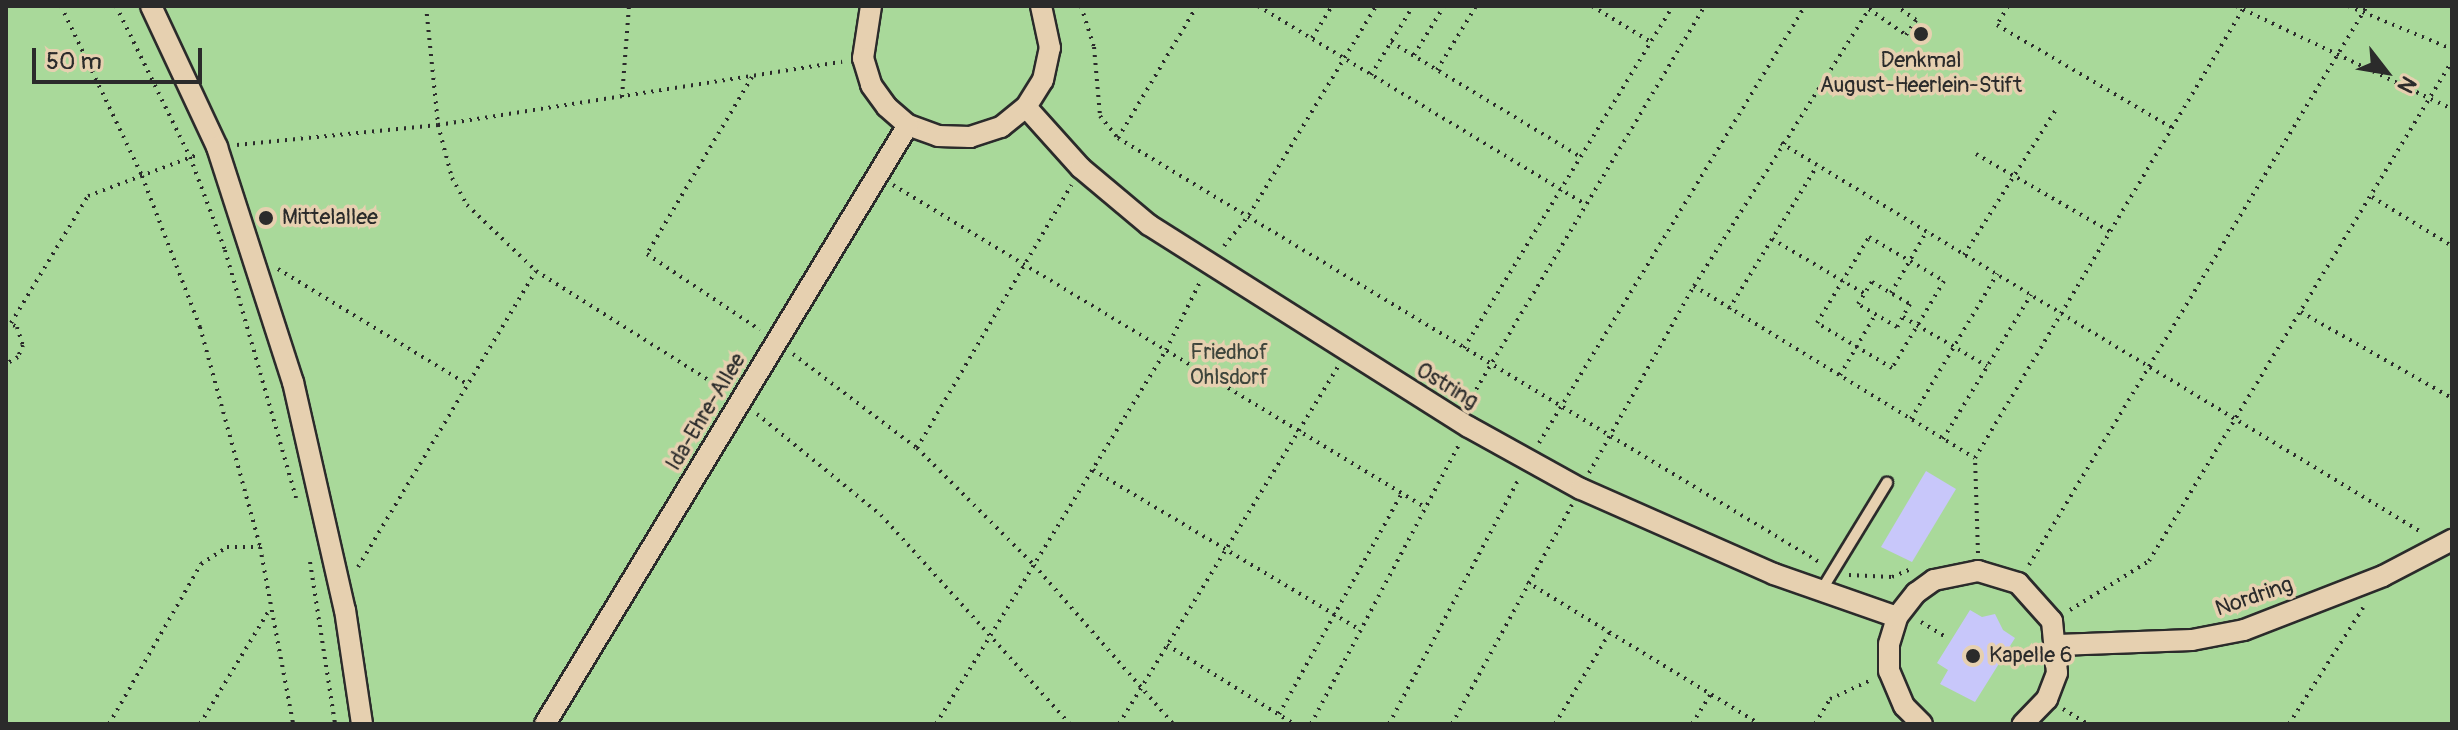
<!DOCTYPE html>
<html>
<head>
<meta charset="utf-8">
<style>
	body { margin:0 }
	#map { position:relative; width:2458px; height:730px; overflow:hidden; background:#e6d0b0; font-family:Pangolin,sans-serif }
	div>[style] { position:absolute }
	.green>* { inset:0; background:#a9d99a }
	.building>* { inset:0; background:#c8c7fa }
	.path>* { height:4px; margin-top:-2px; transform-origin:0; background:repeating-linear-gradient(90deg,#2b2b2b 0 2px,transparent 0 8px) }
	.roads { filter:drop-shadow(2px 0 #2b2b2b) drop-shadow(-2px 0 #2b2b2b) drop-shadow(0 2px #2b2b2b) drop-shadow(0 -2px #2b2b2b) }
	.service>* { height:10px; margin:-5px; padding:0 5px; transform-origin:5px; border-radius:5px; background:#e6d0b0 }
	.minor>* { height:20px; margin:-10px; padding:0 10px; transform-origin:10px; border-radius:10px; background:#e6d0b0 }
	.dots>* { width:22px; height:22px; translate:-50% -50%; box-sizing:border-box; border:4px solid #e6d0b0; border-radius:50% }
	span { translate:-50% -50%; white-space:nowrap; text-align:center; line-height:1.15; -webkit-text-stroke:7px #e6d0b0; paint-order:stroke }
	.poi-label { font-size:22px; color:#2b2b2b }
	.left { translate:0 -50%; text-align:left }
	.park-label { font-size:22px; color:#3e453c }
	.street-label { font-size:22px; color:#2b2b2b }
	.frame { position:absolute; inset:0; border:8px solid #2b2b2b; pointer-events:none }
	.north { position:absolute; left:2346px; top:32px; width:80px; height:80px; -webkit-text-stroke:6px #e6d0b0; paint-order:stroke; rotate:121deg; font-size:22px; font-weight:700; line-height:32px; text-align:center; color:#2b2b2b }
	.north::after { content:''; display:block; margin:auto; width:28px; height:36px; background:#2b2b2b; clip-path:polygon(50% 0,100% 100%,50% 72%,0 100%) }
	.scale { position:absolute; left:32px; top:48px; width:170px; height:36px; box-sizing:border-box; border:4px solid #2b2b2b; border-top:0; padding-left:10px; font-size:24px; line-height:28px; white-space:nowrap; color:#2b2b2b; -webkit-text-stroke:6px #e6d0b0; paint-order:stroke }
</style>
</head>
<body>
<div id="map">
	<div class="green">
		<i style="clip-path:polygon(6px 6px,2452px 6px,2452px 724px,6px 724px)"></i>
	</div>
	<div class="building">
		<i style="clip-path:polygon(1926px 471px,1956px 489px,1912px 562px,1881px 547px)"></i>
		<i style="clip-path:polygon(1970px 610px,1982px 617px,1995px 614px,2003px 630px,2015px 638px,1975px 702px,1940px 684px,1948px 670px,1937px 663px)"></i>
	</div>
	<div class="path">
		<i style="left:61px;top:6px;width:188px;rotate:64.5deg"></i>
		<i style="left:142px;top:176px;width:162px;rotate:69deg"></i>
		<i style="left:200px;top:327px;width:228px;rotate:74.7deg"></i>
		<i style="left:260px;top:547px;width:180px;rotate:79.4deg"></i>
		<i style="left:116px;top:6px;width:168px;rotate:63.9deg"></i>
		<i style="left:190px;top:157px;width:99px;rotate:69.4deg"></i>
		<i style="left:225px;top:250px;width:258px;rotate:74deg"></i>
		<i style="left:426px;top:6px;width:120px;rotate:84.2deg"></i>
		<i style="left:438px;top:125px;width:55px;rotate:75.2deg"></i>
		<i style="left:452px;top:178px;width:31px;rotate:61deg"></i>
		<i style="left:467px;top:205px;width:95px;rotate:43.7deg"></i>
		<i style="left:536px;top:271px;width:222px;rotate:32.3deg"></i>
		<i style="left:1081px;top:6px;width:43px;rotate:72.4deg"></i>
		<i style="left:1094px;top:47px;width:69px;rotate:85deg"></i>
		<i style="left:1100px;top:116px;width:28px;rotate:51deg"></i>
		<i style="left:1118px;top:138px;width:819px;rotate:31.17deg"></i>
		<i style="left:1258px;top:6px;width:384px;rotate:31.2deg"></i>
		<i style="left:1592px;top:6px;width:69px;rotate:31.4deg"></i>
		<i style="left:2008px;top:6px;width:22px;rotate:120deg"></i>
		<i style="left:1997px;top:25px;width:205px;rotate:30.4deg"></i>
		<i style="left:2236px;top:6px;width:239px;rotate:25.5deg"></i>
		<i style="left:2348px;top:6px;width:113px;rotate:22.5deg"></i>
		<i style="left:1869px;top:9px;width:45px;rotate:35.1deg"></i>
		<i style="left:1906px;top:35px;width:18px;rotate:-56deg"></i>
		<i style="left:1916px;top:20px;width:24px;rotate:-145deg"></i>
		<i style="left:1312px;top:38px;width:38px;rotate:-58deg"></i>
		<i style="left:1391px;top:42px;width:222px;rotate:31.2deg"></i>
		<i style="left:1414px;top:55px;width:57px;rotate:-58.5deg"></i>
		<i style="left:1437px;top:70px;width:75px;rotate:-58.6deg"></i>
		<i style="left:1371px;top:75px;width:81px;rotate:-58.7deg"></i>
		<i style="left:752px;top:77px;width:206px;rotate:120.7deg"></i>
		<i style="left:647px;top:254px;width:136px;rotate:33.9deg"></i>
		<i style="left:622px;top:97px;width:91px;rotate:-85.6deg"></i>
		<i style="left:1118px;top:138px;width:154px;rotate:-59.1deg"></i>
		<i style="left:1781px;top:143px;width:749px;rotate:31.29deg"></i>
		<i style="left:237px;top:145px;width:202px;rotate:-5.7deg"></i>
		<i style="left:438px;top:125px;width:409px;rotate:-8.9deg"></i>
		<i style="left:1976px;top:154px;width:156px;rotate:30deg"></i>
		<i style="left:893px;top:185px;width:620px;rotate:31.2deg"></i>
		<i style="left:2372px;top:197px;width:94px;rotate:31.5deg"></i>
		<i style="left:1869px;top:237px;width:87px;rotate:30.4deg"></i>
		<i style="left:1944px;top:281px;width:101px;rotate:120.9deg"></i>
		<i style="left:1892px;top:368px;width:87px;rotate:-149deg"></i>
		<i style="left:1817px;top:323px;width:100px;rotate:-58.8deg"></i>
		<i style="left:1772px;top:239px;width:108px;rotate:30.6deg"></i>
		<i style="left:1224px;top:246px;width:40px;rotate:-51deg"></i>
		<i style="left:1249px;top:215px;width:245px;rotate:-58.7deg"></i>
		<i style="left:1964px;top:255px;width:174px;rotate:-57.7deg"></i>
		<i style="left:278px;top:269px;width:223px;rotate:31.3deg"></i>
		<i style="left:1872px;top:282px;width:44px;rotate:30.1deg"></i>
		<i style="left:1910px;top:304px;width:26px;rotate:119deg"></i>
		<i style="left:1897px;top:327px;width:45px;rotate:-149.5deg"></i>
		<i style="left:1858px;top:304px;width:26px;rotate:-58deg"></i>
		<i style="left:1694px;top:286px;width:329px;rotate:31.5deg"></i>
		<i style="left:1891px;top:293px;width:72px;rotate:-59.9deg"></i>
		<i style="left:1729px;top:309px;width:168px;rotate:-58.4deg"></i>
		<i style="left:2301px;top:312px;width:174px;rotate:29.7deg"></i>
		<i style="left:1903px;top:317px;width:97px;rotate:30.3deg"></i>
		<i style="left:6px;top:322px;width:12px;rotate:24deg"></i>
		<i style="left:17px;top:327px;width:19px;rotate:72deg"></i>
		<i style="left:23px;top:345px;width:13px;rotate:113deg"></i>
		<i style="left:18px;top:357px;width:14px;rotate:150deg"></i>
		<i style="left:11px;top:323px;width:149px;rotate:-58.8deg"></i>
		<i style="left:88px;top:196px;width:116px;rotate:-20.6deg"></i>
		<i style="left:1464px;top:348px;width:401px;rotate:-58.6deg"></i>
		<i style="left:793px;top:354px;width:156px;rotate:37.2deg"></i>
		<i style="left:917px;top:448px;width:165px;rotate:45deg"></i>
		<i style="left:1034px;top:565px;width:211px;rotate:48.8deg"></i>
		<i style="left:1840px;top:375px;width:69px;rotate:-59.7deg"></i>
		<i style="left:1468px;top:403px;width:462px;rotate:-59.2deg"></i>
		<i style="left:757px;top:414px;width:160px;rotate:39.2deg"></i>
		<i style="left:881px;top:515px;width:282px;rotate:47.9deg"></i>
		<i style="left:1911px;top:419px;width:169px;rotate:-59.3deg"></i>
		<i style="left:1943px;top:439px;width:169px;rotate:-58.6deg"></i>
		<i style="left:1539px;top:443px;width:512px;rotate:-58.67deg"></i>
		<i style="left:917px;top:448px;width:305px;rotate:-59.6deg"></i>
		<i style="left:1093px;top:470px;width:311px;rotate:30.9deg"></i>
		<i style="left:1589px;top:473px;width:214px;rotate:-60.7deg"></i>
		<i style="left:1694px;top:286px;width:331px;rotate:-57.7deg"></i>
		<i style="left:1978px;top:553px;width:95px;rotate:-91.8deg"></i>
		<i style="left:1975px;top:458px;width:523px;rotate:-59.17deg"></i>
		<i style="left:310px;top:562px;width:164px;rotate:81.2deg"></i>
		<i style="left:2029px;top:565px;width:653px;rotate:-58.84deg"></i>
		<i style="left:358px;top:567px;width:345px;rotate:-59deg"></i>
		<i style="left:1849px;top:575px;width:43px;rotate:2.7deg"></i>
		<i style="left:1892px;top:577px;width:21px;rotate:-23deg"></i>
		<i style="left:1527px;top:582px;width:273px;rotate:31.4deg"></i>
		<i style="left:2070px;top:610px;width:93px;rotate:-31.8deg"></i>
		<i style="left:2149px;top:561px;width:585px;rotate:-58.78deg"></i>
		<i style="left:1921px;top:622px;width:31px;rotate:31deg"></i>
		<i style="left:1167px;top:645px;width:150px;rotate:31.9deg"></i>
		<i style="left:2063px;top:709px;width:29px;rotate:31deg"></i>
		<i style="left:1279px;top:714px;width:253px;rotate:-60.9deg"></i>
		<i style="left:109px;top:724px;width:185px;rotate:-60.1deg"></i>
		<i style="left:201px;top:564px;width:31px;rotate:-33deg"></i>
		<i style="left:227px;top:547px;width:33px"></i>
		<i style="left:200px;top:724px;width:135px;rotate:-58.7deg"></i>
		<i style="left:936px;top:724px;width:439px;rotate:-58.4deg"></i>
		<i style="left:1166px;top:350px;width:78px;rotate:-63.4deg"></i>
		<i style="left:1119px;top:724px;width:420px;rotate:-58.5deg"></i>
		<i style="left:1311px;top:724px;width:318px;rotate:-62.1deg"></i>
		<i style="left:1389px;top:724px;width:278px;rotate:-62.1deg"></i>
		<i style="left:1452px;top:724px;width:250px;rotate:-61.3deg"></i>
		<i style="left:1555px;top:724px;width:107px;rotate:-59.1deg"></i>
		<i style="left:1692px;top:724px;width:36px;rotate:-58deg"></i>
		<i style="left:1815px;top:724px;width:29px;rotate:-59deg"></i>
		<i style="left:1830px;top:699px;width:47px;rotate:-24.9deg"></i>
		<i style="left:2289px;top:724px;width:138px;rotate:-57.5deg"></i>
	</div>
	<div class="roads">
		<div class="service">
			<i style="left:1821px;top:591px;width:127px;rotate:-58.6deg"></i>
		</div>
		<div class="minor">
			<i style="left:151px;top:6px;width:156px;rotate:64.9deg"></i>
			<i style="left:217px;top:147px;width:247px;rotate:72.1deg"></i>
			<i style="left:293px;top:382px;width:234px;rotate:77.2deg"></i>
			<i style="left:345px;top:610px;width:115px;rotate:81.5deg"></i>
			<i style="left:871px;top:6px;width:53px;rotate:98.7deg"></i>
			<i style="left:863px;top:58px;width:28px;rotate:73deg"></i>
			<i style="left:871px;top:85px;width:27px;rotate:54deg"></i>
			<i style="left:887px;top:107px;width:28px;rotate:41deg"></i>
			<i style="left:908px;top:125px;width:32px;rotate:20deg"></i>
			<i style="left:938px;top:136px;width:32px;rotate:2deg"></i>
			<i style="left:970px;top:137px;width:33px;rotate:-18deg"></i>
			<i style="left:1001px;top:127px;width:32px;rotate:-39deg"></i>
			<i style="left:1026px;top:107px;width:32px;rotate:-58deg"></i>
			<i style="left:1043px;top:80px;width:33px;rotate:-78deg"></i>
			<i style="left:1050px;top:48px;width:43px;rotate:-102.1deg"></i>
			<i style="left:1026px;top:107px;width:82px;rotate:48deg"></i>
			<i style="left:1081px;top:168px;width:89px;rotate:40deg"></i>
			<i style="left:1149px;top:225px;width:378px;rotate:32.3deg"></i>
			<i style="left:1469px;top:427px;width:128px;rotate:29deg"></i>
			<i style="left:1581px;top:489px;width:211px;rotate:23.8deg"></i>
			<i style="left:1774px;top:574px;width:130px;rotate:19.3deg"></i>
			<i style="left:2058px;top:645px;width:134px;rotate:-2.1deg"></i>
			<i style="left:2192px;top:640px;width:53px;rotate:-10.9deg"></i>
			<i style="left:2244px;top:630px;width:149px;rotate:-21.2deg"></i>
			<i style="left:2383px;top:576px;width:78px;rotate:-27.6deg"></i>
			<i style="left:545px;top:724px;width:700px;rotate:-58.78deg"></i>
			<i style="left:1922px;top:724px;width:25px;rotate:-135deg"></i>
			<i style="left:1904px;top:706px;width:38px;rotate:-113deg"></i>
			<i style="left:1889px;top:671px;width:27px;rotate:-90deg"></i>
			<i style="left:1889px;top:644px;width:28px;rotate:-73deg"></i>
			<i style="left:1897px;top:617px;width:31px;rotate:-52deg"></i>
			<i style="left:1916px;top:593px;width:22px;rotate:-36deg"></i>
			<i style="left:1934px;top:580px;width:45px;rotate:-11.6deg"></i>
			<i style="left:1978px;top:571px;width:42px;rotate:16.7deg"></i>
			<i style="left:2018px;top:583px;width:51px;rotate:48.2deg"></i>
			<i style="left:2052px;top:621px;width:52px;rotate:84.5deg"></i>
			<i style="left:2057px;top:673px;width:28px;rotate:111deg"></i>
			<i style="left:2047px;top:699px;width:35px;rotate:134deg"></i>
		</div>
	</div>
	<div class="dots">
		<i style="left:1921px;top:34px;background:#2b2b2b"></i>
		<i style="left:266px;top:218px;background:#2b2b2b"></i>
		<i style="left:1973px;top:656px;background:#2b2b2b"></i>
	</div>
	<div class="poi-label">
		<span style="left:1921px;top:73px">Denkmal<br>August-Heerlein-Stift</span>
		<span class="left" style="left:282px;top:218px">Mittelallee</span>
		<span class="left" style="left:1989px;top:656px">Kapelle 6</span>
	</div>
	<div class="park-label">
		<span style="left:1229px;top:365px">Friedhof<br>Ohlsdorf</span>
	</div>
	<div class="street-label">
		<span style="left:1447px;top:386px;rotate:31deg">Ostring</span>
		<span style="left:706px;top:412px;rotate:-59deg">Ida-Ehre-Allee</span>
		<span style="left:2254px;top:597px;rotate:-19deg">Nordring</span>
	</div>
	<div class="frame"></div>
	<div class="north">N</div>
	<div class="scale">50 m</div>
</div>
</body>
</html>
